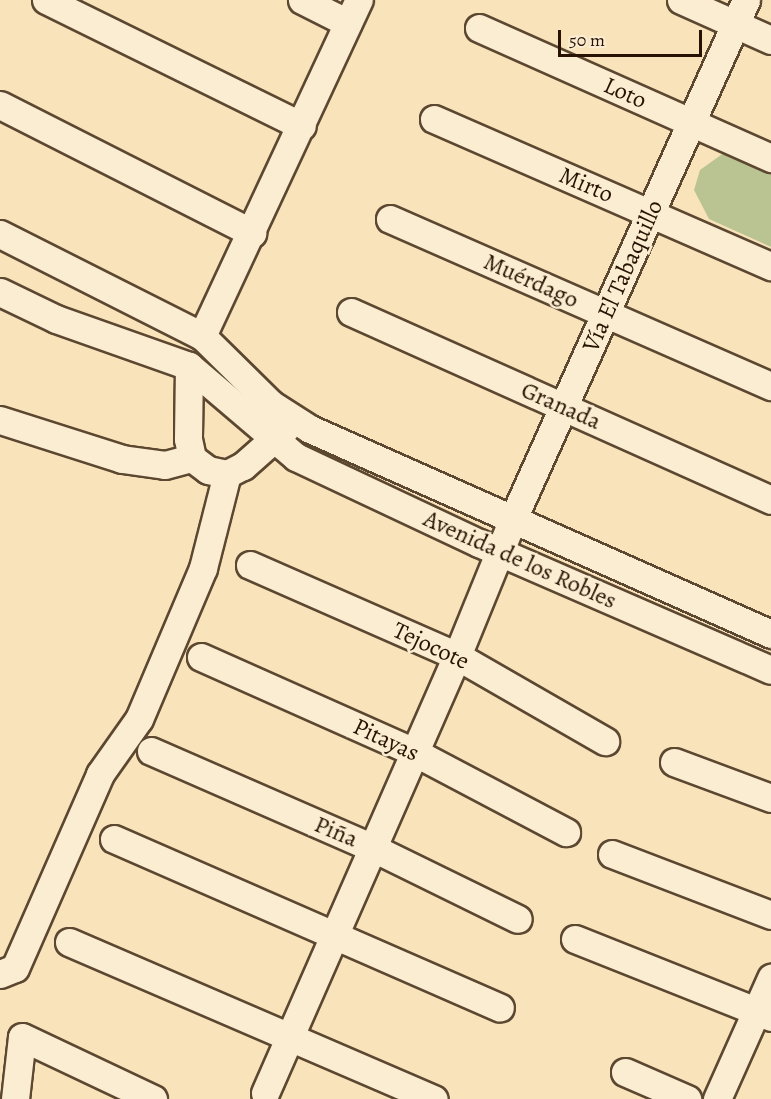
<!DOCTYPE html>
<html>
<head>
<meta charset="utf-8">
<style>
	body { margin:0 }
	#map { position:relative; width:771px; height:1099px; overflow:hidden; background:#f9e3ba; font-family:Alegreya,serif }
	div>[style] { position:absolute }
	.green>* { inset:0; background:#bac492 }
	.roads { filter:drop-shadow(2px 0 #5c4731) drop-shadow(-2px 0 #5c4731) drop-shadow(0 2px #5c4731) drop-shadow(0 -2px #5c4731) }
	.minor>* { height:27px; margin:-13.5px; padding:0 13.5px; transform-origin:13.5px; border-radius:13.5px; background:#fbedd2 }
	span { translate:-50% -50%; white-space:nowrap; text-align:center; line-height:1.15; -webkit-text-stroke:5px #fbedd2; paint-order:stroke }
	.street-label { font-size:24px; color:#281303 }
	.scale { position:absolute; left:558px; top:30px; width:144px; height:27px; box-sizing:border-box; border:3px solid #281303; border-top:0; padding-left:8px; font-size:18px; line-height:21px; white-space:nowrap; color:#281303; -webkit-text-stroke:4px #fbedd2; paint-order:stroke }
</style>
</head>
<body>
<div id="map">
	<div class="green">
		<i style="clip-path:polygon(728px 150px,771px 168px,771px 247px,709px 219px,694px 190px,700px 170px)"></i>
	</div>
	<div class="roads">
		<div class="minor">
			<i style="left:46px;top:0;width:285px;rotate:26.2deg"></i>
			<i style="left:302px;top:0;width:51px;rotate:26.6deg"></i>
			<i style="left:681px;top:0;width:98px;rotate:24deg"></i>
			<i style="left:479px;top:28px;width:320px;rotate:24deg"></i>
			<i style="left:0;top:105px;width:283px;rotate:26.9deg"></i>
			<i style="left:434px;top:119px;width:368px;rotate:23.6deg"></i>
			<i style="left:390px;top:219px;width:416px;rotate:23.7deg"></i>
			<i style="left:0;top:234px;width:226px;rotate:26.8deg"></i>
			<i style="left:202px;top:336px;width:97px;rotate:44.6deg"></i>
			<i style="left:271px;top:404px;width:46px;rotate:32.7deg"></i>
			<i style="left:310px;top:429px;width:505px;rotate:23.97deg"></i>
			<i style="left:0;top:292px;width:62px;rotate:25.7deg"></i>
			<i style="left:56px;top:319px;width:141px;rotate:19.5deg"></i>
			<i style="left:189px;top:366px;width:140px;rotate:40.4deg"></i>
			<i style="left:296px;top:457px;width:202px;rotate:25.2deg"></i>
			<i style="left:479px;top:543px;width:318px;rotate:23.5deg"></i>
			<i style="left:351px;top:312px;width:460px;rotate:24.1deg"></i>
			<i style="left:202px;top:336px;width:371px;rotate:-65deg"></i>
			<i style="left:189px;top:366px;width:73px;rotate:90.8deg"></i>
			<i style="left:188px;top:439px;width:19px;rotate:78deg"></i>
			<i style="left:192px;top:458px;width:20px;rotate:37deg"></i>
			<i style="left:208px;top:470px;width:19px;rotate:12deg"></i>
			<i style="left:227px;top:474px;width:18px;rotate:-27deg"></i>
			<i style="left:243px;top:466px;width:56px;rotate:-41.4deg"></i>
			<i style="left:0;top:420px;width:128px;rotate:17.7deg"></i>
			<i style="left:122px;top:459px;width:43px;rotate:7.9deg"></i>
			<i style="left:165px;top:465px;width:28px;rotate:-15deg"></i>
			<i style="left:250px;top:565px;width:226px;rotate:23.7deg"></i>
			<i style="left:457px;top:656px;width:171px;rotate:29.9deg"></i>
			<i style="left:201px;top:657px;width:233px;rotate:24deg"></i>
			<i style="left:414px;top:752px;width:172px;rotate:27.8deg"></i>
			<i style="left:151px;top:751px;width:242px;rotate:23.6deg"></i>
			<i style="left:373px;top:848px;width:161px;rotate:26.1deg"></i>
			<i style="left:674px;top:762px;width:103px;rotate:20.4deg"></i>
			<i style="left:114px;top:839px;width:421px;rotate:23.6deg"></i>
			<i style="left:612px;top:854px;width:170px;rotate:21deg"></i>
			<i style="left:575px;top:939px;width:211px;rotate:21.7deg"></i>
			<i style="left:69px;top:942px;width:397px;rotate:23.3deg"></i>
			<i style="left:0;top:974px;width:16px;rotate:-22deg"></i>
			<i style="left:15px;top:968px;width:212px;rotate:-66.3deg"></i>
			<i style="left:100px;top:774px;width:67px;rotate:-54.7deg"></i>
			<i style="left:139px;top:719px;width:164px;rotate:-67deg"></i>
			<i style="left:203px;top:568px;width:97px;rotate:-75.7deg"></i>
			<i style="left:625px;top:1072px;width:68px;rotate:23.5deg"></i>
			<i style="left:265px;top:1093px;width:477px;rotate:-66.3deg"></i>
			<i style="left:457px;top:656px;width:146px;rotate:-67.8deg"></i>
			<i style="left:512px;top:521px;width:571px;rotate:-65.81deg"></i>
			<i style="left:15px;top:1099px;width:62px;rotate:-83.6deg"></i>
			<i style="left:22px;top:1037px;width:145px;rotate:25.3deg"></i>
			<i style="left:717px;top:1099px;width:133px;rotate:-65.9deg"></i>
		</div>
	</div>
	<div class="street-label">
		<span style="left:625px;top:93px;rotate:24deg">Loto</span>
		<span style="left:586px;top:185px;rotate:23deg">Mirto</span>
		<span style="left:623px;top:276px;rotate:-66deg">Vía El Tabaquillo</span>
		<span style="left:531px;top:281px;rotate:24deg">Muérdago</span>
		<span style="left:561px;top:406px;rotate:24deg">Granada</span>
		<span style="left:520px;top:560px;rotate:24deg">Avenida de los Robles</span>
		<span style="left:431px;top:646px;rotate:25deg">Tejocote</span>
		<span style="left:386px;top:740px;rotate:25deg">Pitayas</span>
		<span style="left:336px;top:832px;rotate:23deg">Piña</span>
	</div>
	<div class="scale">50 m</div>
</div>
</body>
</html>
